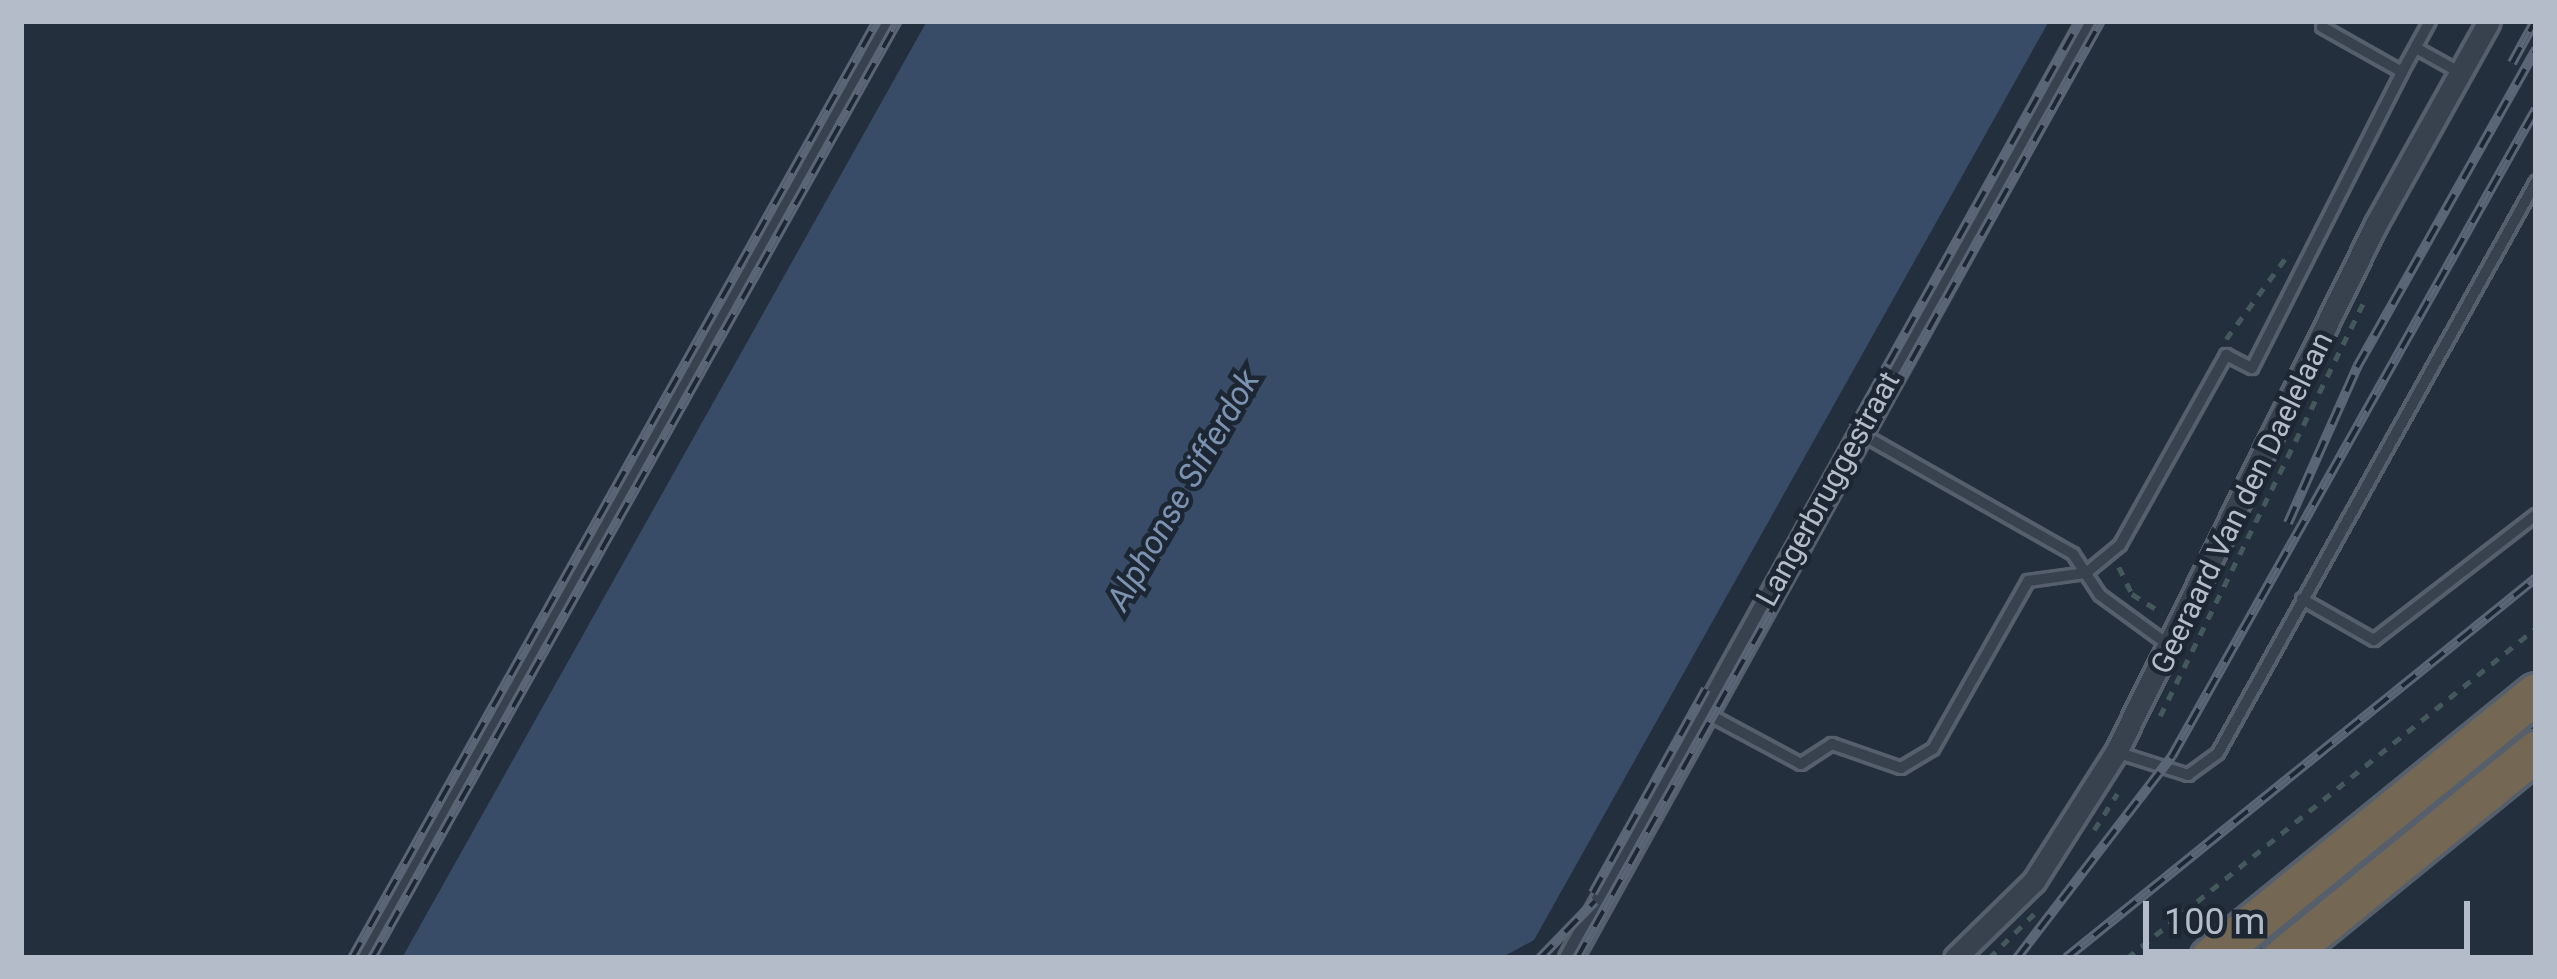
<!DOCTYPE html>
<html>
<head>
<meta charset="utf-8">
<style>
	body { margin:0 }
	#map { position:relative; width:2557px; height:979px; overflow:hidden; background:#242f3e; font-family:Roboto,sans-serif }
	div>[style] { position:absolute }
	.water>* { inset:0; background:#394c67 }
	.path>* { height:4.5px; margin-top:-2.25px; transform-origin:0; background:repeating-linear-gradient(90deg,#44595c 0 9px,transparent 0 18px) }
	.roads { filter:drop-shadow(3px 0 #565f6c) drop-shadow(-3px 0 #565f6c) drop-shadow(0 3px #565f6c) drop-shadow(0 -3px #565f6c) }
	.lane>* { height:10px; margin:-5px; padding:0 5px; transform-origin:5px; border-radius:5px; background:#38414e }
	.street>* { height:21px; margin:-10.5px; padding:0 10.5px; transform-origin:10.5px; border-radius:10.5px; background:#38414e }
	.highway>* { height:39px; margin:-19.5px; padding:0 19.5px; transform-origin:19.5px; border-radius:19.5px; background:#746855 }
	.rail>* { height:10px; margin-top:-5px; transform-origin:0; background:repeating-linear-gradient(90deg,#1d2633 0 18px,#5a6575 0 36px); box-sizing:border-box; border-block:3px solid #5a6575 }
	span { translate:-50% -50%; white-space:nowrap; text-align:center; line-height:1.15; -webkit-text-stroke:9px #1d2633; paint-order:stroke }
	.street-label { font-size:30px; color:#b4bcc9 }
	.water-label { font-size:33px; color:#7c92b1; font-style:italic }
	.frame { position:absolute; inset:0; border:24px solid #b4bcc9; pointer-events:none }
	.scale { position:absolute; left:2143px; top:901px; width:327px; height:54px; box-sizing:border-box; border:6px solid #b4bcc9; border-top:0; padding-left:15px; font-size:36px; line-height:42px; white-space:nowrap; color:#b4bcc9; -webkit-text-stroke:9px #1d2633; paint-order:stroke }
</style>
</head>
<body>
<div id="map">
	<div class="water">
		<i style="clip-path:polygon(927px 21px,2049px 21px,1534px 940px,1501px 958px,402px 958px)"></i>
	</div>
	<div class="path">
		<i style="left:2226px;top:339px;width:108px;rotate:-53.7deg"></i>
		<i style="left:2119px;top:567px;width:30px;rotate:64deg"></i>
		<i style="left:2132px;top:594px;width:36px;rotate:32deg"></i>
		<i style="left:2160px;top:716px;width:468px;rotate:-63.8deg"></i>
		<i style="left:2094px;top:830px;width:43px;rotate:-57.4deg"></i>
		<i style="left:1989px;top:958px;width:64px;rotate:-44.4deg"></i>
		<i style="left:2127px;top:958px;width:526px;rotate:-38.9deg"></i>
	</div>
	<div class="roads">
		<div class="lane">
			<i style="left:2416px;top:48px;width:51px;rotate:29.1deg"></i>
			<i style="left:2402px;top:72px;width:58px;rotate:-61.2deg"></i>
			<i style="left:1860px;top:433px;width:245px;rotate:29.6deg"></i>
			<i style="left:2073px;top:554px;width:49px;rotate:56.6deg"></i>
			<i style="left:2100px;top:595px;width:87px;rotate:36.1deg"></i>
			<i style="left:2302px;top:599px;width:83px;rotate:29.7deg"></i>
			<i style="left:2374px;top:640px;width:205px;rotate:-37.7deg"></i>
			<i style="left:1706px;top:713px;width:108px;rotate:28.2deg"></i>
			<i style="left:1801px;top:764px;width:37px;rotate:-33deg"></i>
			<i style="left:1832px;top:744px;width:73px;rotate:19.2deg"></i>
			<i style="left:1901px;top:768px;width:37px;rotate:-31deg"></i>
			<i style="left:1933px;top:749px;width:193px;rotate:-60.5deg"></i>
			<i style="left:2028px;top:581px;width:59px;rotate:-7.9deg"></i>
			<i style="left:2086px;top:573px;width:44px;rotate:-39.5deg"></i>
			<i style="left:2120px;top:545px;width:218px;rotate:-60.8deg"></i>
			<i style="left:2226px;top:355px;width:29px;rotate:27deg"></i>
			<i style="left:2252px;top:368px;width:332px;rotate:-63.1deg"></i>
			<i style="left:2402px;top:72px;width:92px;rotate:-150.6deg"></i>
			<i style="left:2116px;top:752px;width:76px;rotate:17.7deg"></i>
			<i style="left:2188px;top:775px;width:37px;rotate:-36deg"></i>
			<i style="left:2218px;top:753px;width:654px;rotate:-60.89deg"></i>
			<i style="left:363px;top:958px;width:1074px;rotate:-60.74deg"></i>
		</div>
		<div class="street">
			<i style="left:1570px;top:958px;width:1071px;rotate:-61.02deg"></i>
			<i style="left:1955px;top:958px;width:110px;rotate:-44.3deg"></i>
			<i style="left:2034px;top:881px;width:153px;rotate:-57.6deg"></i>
			<i style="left:2116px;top:752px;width:589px;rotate:-63.78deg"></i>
			<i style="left:2376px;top:224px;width:232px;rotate:-60.9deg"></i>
		</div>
		<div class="highway">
			<i style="left:2210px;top:958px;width:420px;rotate:-39.1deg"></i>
			<i style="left:2282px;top:958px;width:328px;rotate:-39.2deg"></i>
		</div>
	</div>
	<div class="rail">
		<i style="left:2512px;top:63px;width:48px;rotate:-61.3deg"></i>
		<i style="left:1853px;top:427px;width:465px;rotate:-60.8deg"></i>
		<i style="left:2288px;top:523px;width:171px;rotate:-66.1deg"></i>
		<i style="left:2357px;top:367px;width:365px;rotate:-60.6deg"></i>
		<i style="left:1593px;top:893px;width:233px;rotate:-61deg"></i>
		<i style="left:352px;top:958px;width:1074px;rotate:-60.74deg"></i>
		<i style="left:372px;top:958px;width:1075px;rotate:-60.69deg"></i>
		<i style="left:1540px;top:958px;width:79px;rotate:-46deg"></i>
		<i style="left:1577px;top:958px;width:1074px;rotate:-60.78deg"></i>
		<i style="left:2017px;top:958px;width:255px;rotate:-52.5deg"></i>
		<i style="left:2172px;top:756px;width:742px;rotate:-60.64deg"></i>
		<i style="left:2066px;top:958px;width:604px;rotate:-38.96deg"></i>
	</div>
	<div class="street-label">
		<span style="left:1828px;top:489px;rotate:-61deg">Langerbruggestraat</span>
		<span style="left:2242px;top:503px;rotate:-64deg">Geeraard Van den Daelelaan</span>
	</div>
	<div class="water-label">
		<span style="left:1183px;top:490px;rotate:-60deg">Alphonse Sifferdok</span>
	</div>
	<div class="frame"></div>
	<div class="scale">100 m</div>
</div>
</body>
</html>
